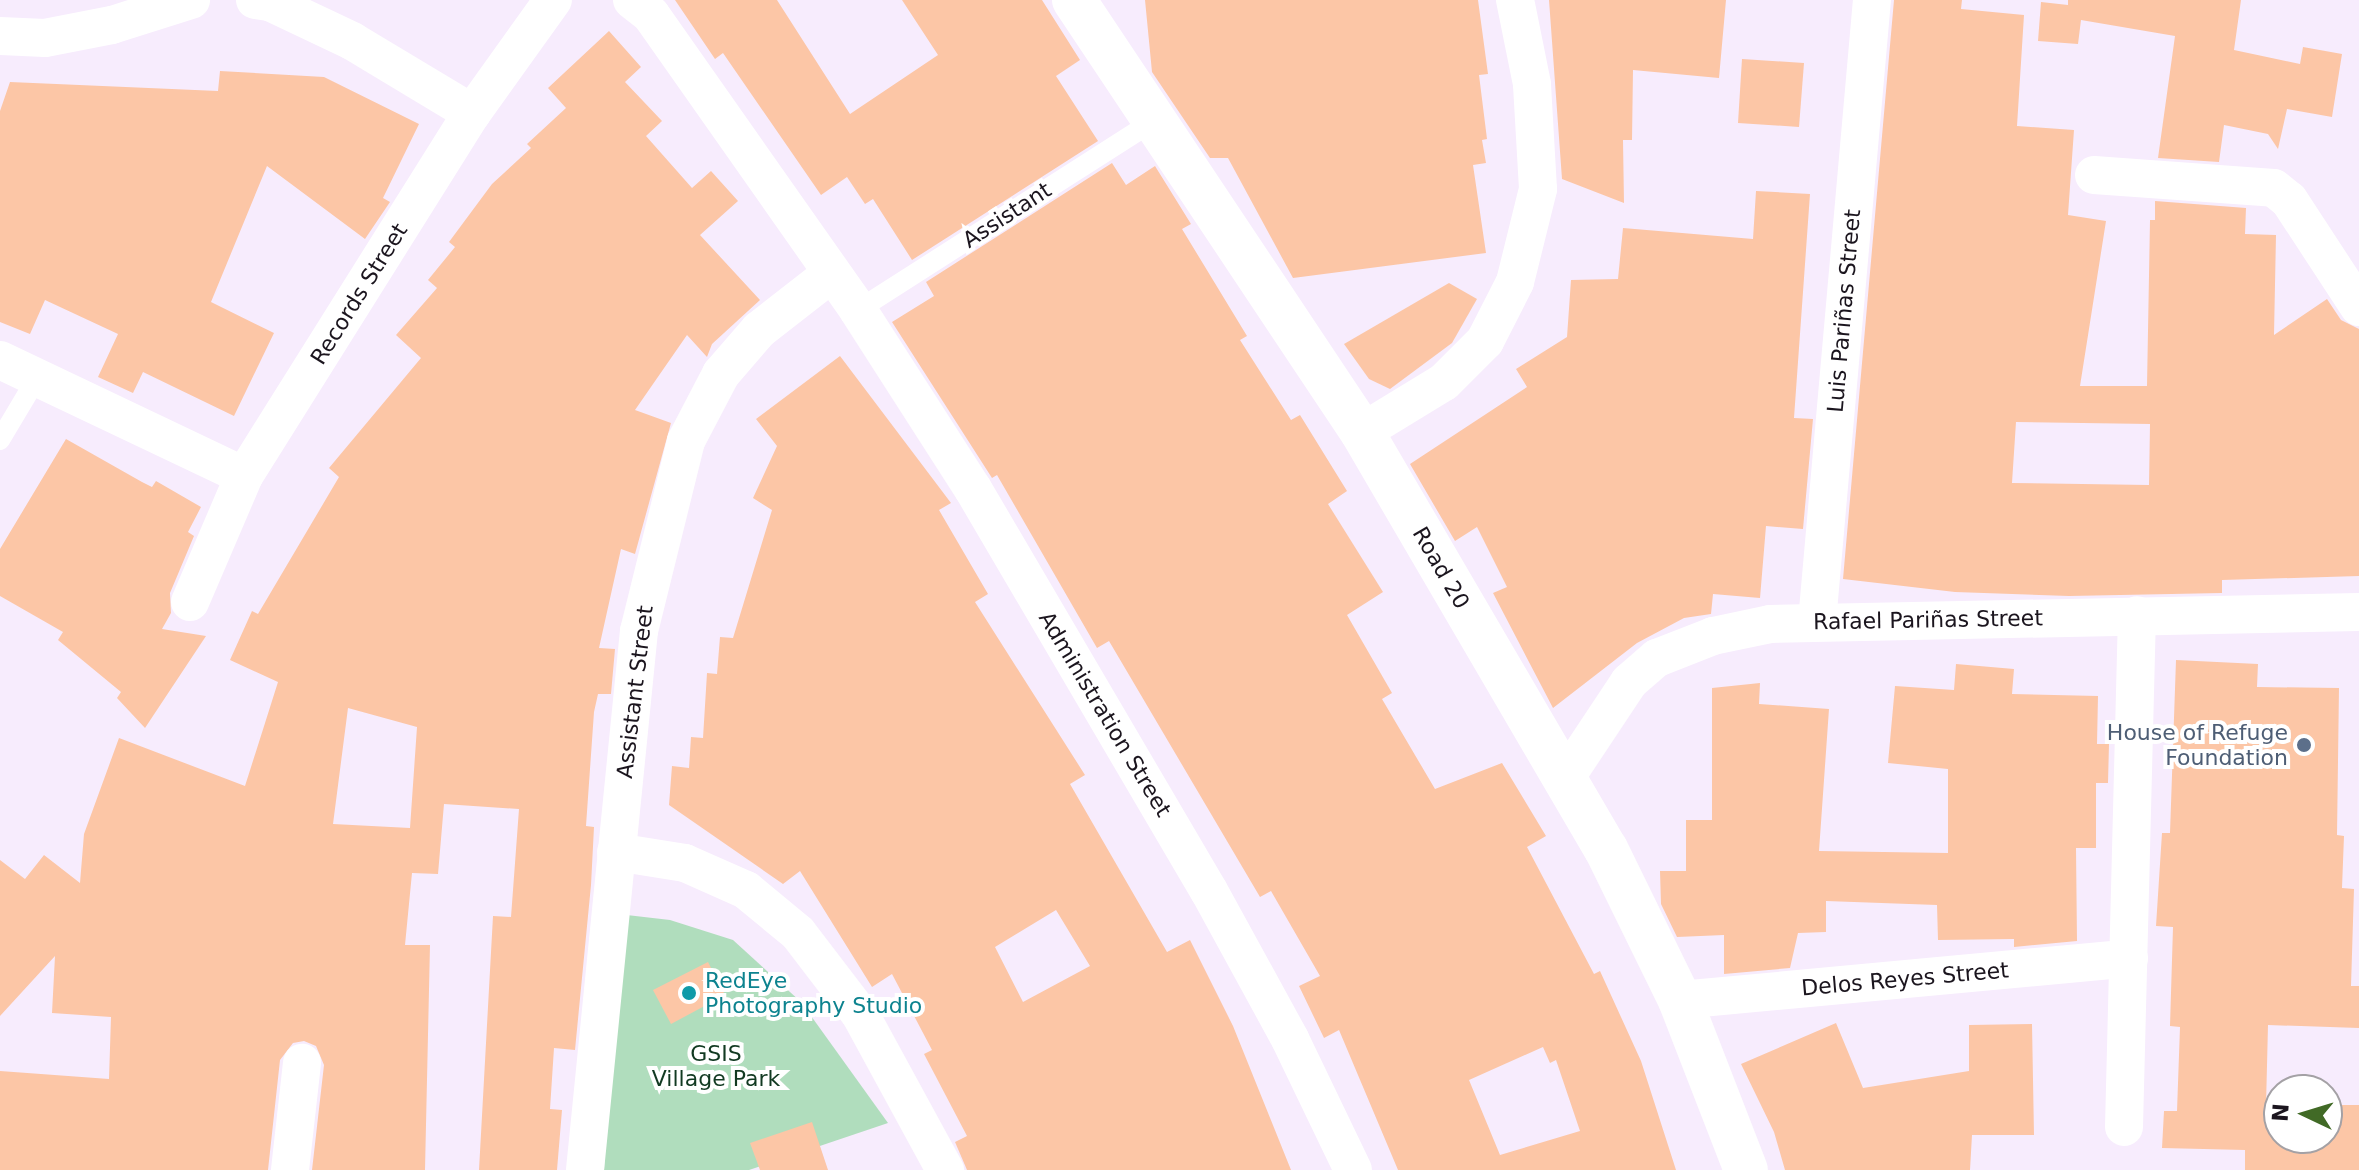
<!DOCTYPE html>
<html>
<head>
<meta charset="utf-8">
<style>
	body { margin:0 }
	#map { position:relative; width:2359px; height:1170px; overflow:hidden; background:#f7ecfd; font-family:"DejaVu Sans",sans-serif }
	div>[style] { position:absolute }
	.green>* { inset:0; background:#b0ddbd }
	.building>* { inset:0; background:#fcc6a6 }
	.service>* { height:20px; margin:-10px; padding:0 10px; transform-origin:10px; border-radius:10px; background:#fff }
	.minor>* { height:38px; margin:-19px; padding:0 19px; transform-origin:19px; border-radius:19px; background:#fff }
	.tertiary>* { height:44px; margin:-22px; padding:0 22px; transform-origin:22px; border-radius:22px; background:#fff }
	.dots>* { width:22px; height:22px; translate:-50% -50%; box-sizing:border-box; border:4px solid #fff; border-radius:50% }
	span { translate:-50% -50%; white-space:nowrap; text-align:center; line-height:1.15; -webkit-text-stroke:8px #fff; paint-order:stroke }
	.street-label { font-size:22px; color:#1b151e }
	.service-label { font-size:22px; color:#4e5e75 }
	.right { translate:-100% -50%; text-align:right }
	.culture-label { font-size:22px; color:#0d838f }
	.left { translate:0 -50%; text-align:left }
	.park-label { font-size:22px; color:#123a22 }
	.north { position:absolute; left:2263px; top:1074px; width:80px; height:80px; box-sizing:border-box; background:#fff; border:2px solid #a4a1a5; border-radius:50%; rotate:274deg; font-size:22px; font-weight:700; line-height:32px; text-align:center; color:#1b151e }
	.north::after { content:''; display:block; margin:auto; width:28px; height:36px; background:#416a26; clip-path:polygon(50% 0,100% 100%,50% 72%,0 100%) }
</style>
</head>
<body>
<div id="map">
	<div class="green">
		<i style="clip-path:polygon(618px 914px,670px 920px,733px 940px,801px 1002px,888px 1123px,749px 1170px,604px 1170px)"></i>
	</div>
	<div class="building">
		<i style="clip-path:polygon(675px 0,777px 0,850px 114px,938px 55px,902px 0,1042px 0,1080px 60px,1056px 76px,1098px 141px,912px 260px,873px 199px,865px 204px,847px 177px,821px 195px,723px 53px,715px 59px)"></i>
		<i style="clip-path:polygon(1145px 0,1478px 0,1488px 74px,1479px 75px,1487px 139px,1482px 140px,1486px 163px,1473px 165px,1486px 253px,1293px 278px,1228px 158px,1210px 158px,1152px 72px)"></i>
		<i style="clip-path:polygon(1549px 0,1726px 0,1719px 78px,1633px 70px,1632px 140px,1623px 140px,1624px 203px,1562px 179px)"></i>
		<i style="clip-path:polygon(evenodd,1894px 0,1962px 0,1961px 9px,2024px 15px,2017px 126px,2074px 130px,2068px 215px,2106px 221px,2080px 386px,2147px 386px,2150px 220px,2155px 220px,2155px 201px,2246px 208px,2245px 234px,2276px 235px,2274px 335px,2327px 299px,2341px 320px,2359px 329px,2359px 576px,2222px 580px,2222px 593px,2069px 596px,1955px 592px,1843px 579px,1894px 0,2016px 422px,2150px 424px,2149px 485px,2012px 483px,2016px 422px)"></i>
		<i style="clip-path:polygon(2068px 0,2241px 0,2234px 50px,2300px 64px,2303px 47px,2342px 54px,2332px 117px,2287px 109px,2278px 149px,2268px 134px,2224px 125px,2219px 162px,2158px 158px,2175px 36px,2081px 20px,2078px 44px,2038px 41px,2041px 2px,2068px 5px)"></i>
		<i style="clip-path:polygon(evenodd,609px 31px,641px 67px,625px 82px,662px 121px,646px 136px,692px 188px,711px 171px,738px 201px,700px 235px,760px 300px,712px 344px,707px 357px,687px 335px,635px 410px,671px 423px,635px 554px,621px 549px,599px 648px,615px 649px,611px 694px,598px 694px,594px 712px,586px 826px,594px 827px,591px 885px,575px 1050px,554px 1048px,550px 1109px,562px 1110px,557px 1170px,479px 1170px,493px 916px,511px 917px,519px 809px,444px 804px,438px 874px,412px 873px,405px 945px,430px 945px,425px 1170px,312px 1170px,324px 1065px,316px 1046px,304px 1041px,293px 1043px,280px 1060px,268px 1170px,0 1170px,0 1071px,109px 1079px,111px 1017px,52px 1013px,55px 956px,0 1016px,0 860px,25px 879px,44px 855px,80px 883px,84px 834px,119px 738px,245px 786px,278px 682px,230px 660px,252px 611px,258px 614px,339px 477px,329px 468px,421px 358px,396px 335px,437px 288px,428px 280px,455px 247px,449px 242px,492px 184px,531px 148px,527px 144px,566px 108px,548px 88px,609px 31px,348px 708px,417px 727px,410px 828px,333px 824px,348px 708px)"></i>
		<i style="clip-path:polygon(1742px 59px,1804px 63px,1799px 127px,1738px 123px)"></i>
		<i style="clip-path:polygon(220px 71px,324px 77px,419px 124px,383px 198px,390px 202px,365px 239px,267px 166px,211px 302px,274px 333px,234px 416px,143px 372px,133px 393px,98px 377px,118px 334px,45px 300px,30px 334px,0 322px,0 111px,10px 82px,218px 91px)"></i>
		<i style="clip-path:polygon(evenodd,1112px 163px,1126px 185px,1155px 166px,1191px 224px,1182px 229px,1247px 336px,1240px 340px,1291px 420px,1300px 415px,1347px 491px,1328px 504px,1383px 592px,1347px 615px,1392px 693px,1382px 699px,1435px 789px,1502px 763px,1546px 836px,1527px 847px,1594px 974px,1600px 971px,1641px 1061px,1676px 1170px,1398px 1170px,1339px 1030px,1324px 1038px,1299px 986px,1320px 976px,1271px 891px,1260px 897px,1109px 641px,1097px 648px,997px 475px,992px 478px,892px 322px,934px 296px,926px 282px,1112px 163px,1543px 1047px,1550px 1063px,1556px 1060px,1580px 1131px,1500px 1155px,1469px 1080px,1543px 1047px)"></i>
		<i style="clip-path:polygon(1756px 191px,1810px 194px,1794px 418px,1813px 419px,1803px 529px,1766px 526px,1760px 598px,1713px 594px,1711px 614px,1684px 618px,1637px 643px,1553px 708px,1493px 593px,1507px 587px,1477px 527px,1455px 541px,1410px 464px,1527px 387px,1516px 369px,1567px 337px,1571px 280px,1618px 279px,1623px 228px,1753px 239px)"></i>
		<i style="clip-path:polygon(1449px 283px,1477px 299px,1452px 343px,1390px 389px,1369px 379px,1344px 344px)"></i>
		<i style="clip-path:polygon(evenodd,840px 356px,951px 503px,939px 510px,988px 594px,975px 602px,1085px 775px,1070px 784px,1167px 952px,1190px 940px,1233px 1026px,1291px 1170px,967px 1170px,955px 1142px,967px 1136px,924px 1054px,932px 1050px,892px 974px,872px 987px,800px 871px,783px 884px,669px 805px,672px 766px,689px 768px,691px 737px,703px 738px,707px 673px,717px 674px,720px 637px,733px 638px,772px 510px,753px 498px,777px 446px,756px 419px,840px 356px,1056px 910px,1090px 966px,1023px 1002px,995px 947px,1056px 910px)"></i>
		<i style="clip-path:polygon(66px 439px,142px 482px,152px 487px,156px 481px,201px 507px,188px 532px,194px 536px,170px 593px,171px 613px,162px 629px,206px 636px,145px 728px,117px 698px,121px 692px,58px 640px,63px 632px,0 596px,0 549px)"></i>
		<i style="clip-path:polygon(2176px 660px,2258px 664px,2257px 687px,2339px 688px,2337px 835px,2344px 836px,2342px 888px,2354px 889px,2351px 986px,2359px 986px,2359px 1028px,2268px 1025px,2266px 1106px,2279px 1106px,2279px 1138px,2327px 1138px,2327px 1105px,2359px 1105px,2359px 1170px,2245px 1170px,2245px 1150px,2162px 1148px,2164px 1111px,2177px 1111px,2180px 1027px,2170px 1026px,2173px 927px,2156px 926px,2162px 833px,2170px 833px)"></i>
		<i style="clip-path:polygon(1956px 664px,2014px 669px,2012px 694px,2098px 696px,2097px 744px,2109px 744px,2108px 783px,2096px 783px,2096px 848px,2076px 848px,2077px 941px,2014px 947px,2014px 939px,1938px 940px,1937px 905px,1826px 901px,1826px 932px,1798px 933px,1790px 968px,1724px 974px,1724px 935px,1677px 937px,1661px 904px,1660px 871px,1686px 871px,1686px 820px,1712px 820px,1712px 688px,1760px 683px,1759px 704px,1829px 709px,1819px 851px,1948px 853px,1948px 769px,1888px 763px,1895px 686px,1954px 690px)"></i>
		<i style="clip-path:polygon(708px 962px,725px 995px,671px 1024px,653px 990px)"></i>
		<i style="clip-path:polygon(1836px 1023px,1863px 1088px,1969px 1071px,1969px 1025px,2032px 1024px,2034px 1135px,1972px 1135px,1970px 1170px,1785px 1170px,1774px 1132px,1741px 1064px)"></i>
		<i style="clip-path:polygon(812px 1122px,828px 1170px,760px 1170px,750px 1143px)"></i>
	</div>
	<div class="service">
		<i style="left:858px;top:310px;width:355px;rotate:-32.6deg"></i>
		<i style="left:0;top:440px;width:72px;rotate:-59.2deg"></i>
	</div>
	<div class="minor">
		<i style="left:255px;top:0;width:15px;rotate:8deg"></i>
		<i style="left:270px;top:2px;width:91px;rotate:25.4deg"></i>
		<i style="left:352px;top:41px;width:140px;rotate:31deg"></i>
		<i style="left:632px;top:0;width:24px;rotate:38deg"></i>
		<i style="left:651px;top:15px;width:360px;rotate:54.9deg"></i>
		<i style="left:858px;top:310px;width:213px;rotate:57.3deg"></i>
		<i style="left:973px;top:489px;width:466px;rotate:59.6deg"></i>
		<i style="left:1209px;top:891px;width:169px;rotate:61.3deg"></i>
		<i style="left:1290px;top:1039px;width:145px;rotate:64.3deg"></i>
		<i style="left:0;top:36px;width:45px;rotate:2.5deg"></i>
		<i style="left:45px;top:38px;width:68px;rotate:-11deg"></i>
		<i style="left:112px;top:25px;width:83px;rotate:-17.6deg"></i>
		<i style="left:2094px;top:175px;width:180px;rotate:4.1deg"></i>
		<i style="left:2274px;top:188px;width:19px;rotate:39deg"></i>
		<i style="left:2289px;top:200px;width:128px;rotate:56.8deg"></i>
		<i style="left:0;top:360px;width:270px;rotate:25.4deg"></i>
		<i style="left:1362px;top:432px;width:96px;rotate:-31.4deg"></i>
		<i style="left:1444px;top:382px;width:58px;rotate:-45deg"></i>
		<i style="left:1485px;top:341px;width:66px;rotate:-63deg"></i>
		<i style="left:1515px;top:282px;width:96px;rotate:-76.1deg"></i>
		<i style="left:1538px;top:189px;width:105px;rotate:-93.3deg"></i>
		<i style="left:1532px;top:84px;width:86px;rotate:-101.4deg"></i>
		<i style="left:190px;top:602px;width:137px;rotate:-66.8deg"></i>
		<i style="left:244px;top:476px;width:429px;rotate:-57.9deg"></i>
		<i style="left:472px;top:113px;width:139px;rotate:-54.4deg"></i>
		<i style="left:1817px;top:622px;width:624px;rotate:-84.95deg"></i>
		<i style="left:1564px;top:780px;width:118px;rotate:-56.4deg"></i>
		<i style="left:1629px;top:682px;width:37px;rotate:-41deg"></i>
		<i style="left:1657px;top:658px;width:60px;rotate:-21.4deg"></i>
		<i style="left:1713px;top:636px;width:58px;rotate:-11.9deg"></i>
		<i style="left:1770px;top:624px;width:589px;rotate:-1.17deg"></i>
		<i style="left:616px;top:852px;width:70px;rotate:9.1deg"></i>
		<i style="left:685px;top:863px;width:67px;rotate:23.9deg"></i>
		<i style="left:746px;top:890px;width:67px;rotate:39.6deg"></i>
		<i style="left:798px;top:933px;width:102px;rotate:52.6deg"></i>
		<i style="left:860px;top:1014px;width:178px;rotate:61.4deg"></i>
		<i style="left:1680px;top:1000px;width:451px;rotate:-5.3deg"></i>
		<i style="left:2124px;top:1127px;width:512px;rotate:-88.55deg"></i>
		<i style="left:290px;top:1170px;width:108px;rotate:-83.6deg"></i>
		<i style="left:585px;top:1170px;width:542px;rotate:-84.28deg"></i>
		<i style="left:639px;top:631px;width:196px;rotate:-76.1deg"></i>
		<i style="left:686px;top:441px;width:76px;rotate:-62.4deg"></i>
		<i style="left:721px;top:374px;width:58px;rotate:-49.2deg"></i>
		<i style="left:759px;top:330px;width:91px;rotate:-37.9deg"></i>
	</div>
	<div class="tertiary">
		<i style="left:1074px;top:0;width:519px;rotate:56.31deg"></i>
		<i style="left:1362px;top:432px;width:483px;rotate:59.7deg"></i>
		<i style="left:1606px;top:849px;width:168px;rotate:63.9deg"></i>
		<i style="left:1680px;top:1000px;width:182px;rotate:68.8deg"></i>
	</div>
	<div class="dots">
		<i style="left:2304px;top:745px;background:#5c6f8a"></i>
		<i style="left:689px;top:993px;background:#0f9aa8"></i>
	</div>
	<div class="street-label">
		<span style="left:1007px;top:215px;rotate:-33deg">Assistant</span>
		<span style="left:359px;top:294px;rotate:-58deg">Records Street</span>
		<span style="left:1844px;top:311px;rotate:-85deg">Luis Pariñas Street</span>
		<span style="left:1441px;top:568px;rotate:60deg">Road 20</span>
		<span style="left:1928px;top:620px;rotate:-1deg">Rafael Pariñas Street</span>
		<span style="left:635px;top:692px;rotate:-83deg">Assistant Street</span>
		<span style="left:1105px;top:714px;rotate:59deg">Administration Street</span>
		<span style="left:1905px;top:979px;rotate:-5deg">Delos Reyes Street</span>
	</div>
	<div class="service-label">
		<span class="right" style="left:2288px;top:745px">House of Refuge<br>Foundation</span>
	</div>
	<div class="culture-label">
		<span class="left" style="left:705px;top:993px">RedEye<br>Photography Studio</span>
	</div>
	<div class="park-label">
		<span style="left:716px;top:1066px">GSIS<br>Village Park</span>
	</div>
	<div class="north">N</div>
</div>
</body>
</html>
